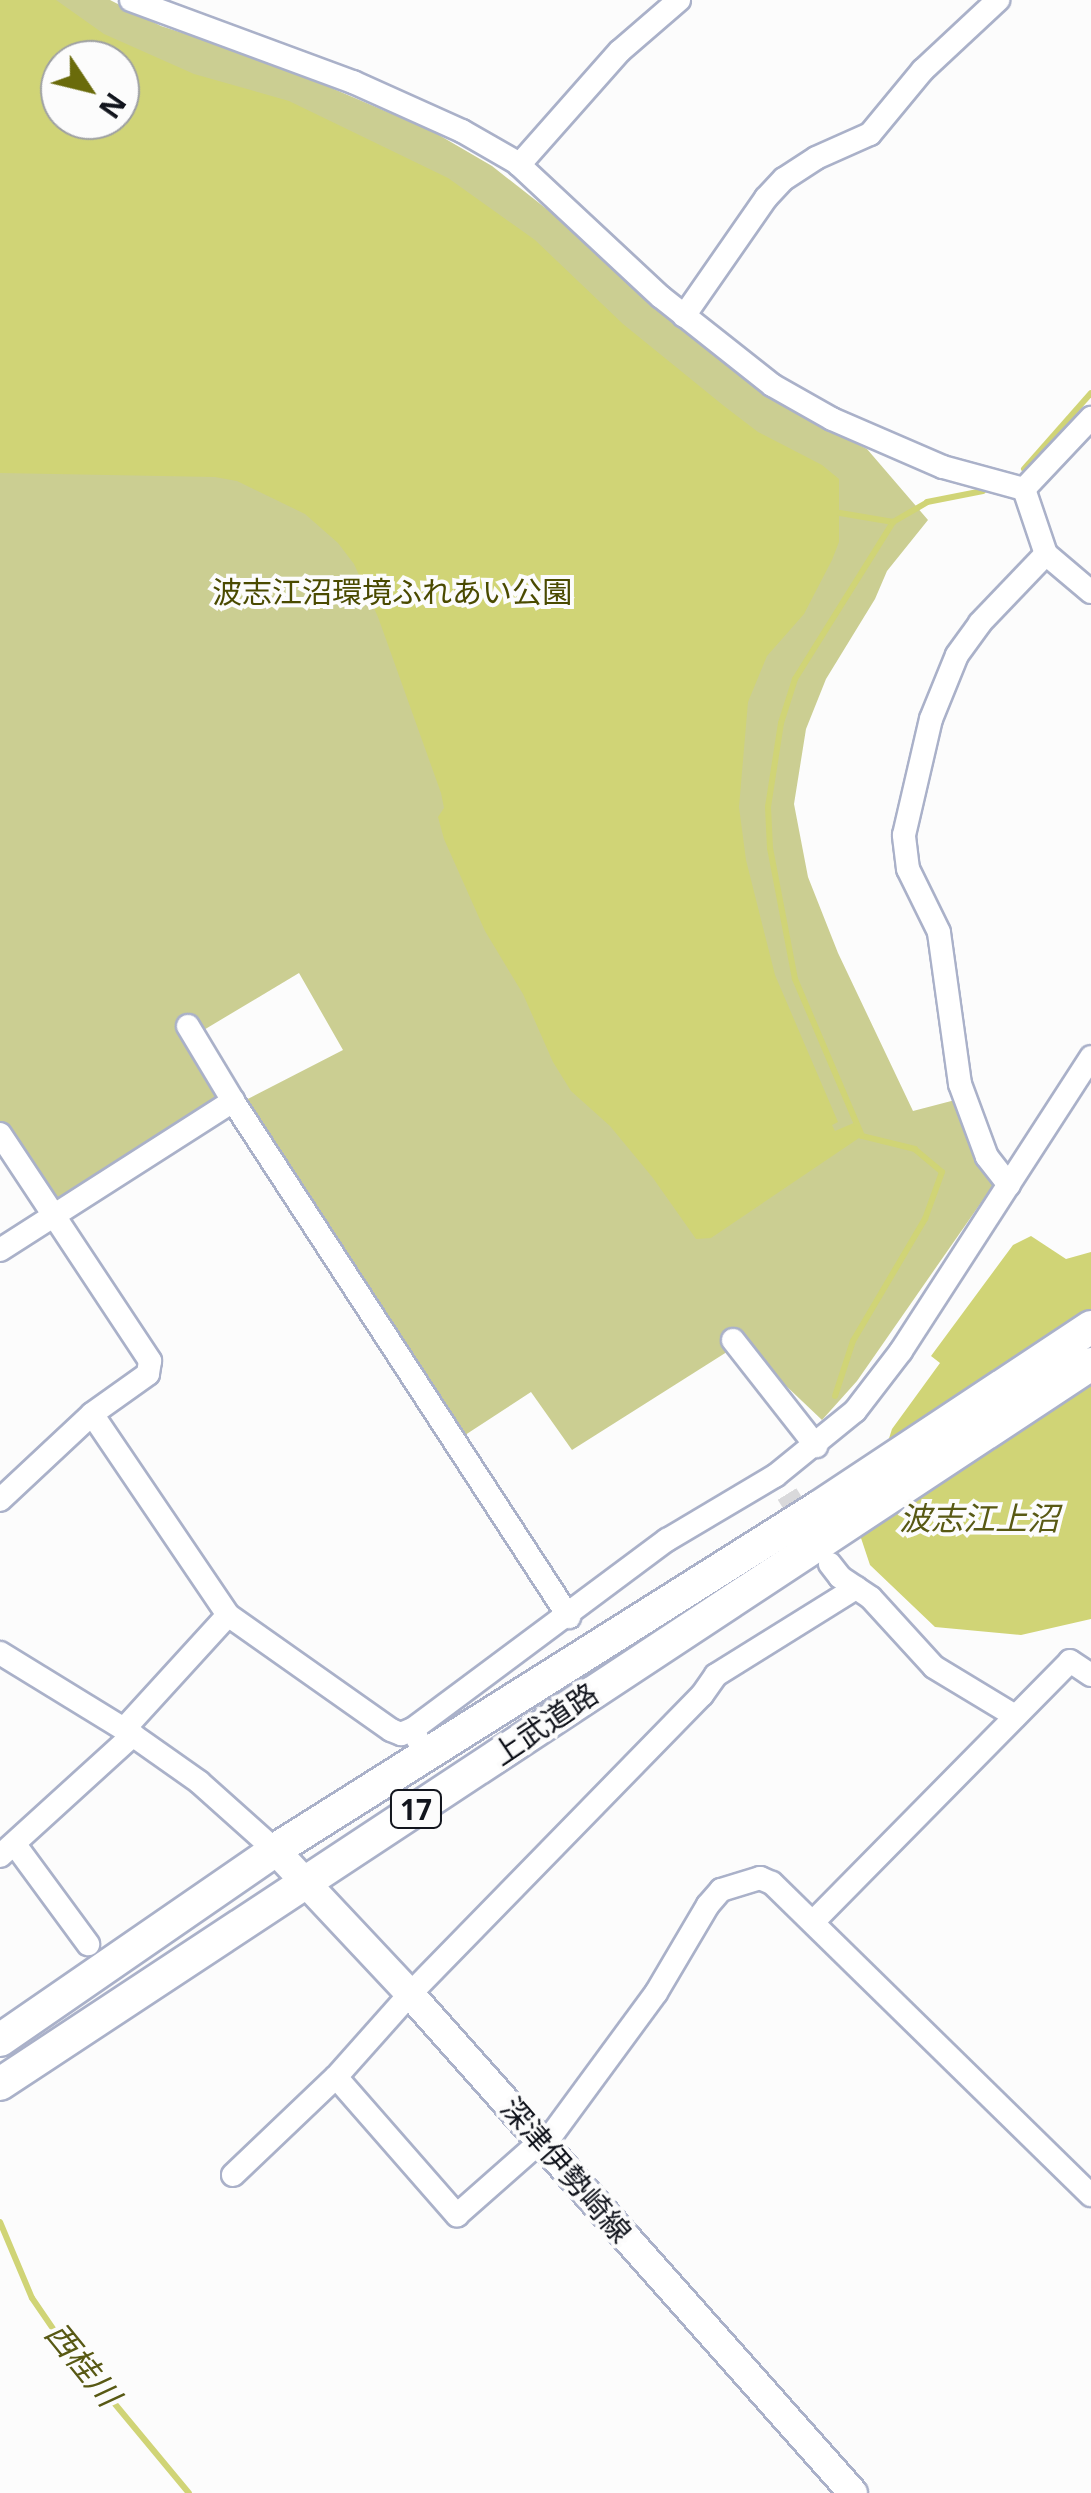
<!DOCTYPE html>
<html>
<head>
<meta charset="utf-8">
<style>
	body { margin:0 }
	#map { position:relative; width:1091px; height:2493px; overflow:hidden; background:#fcfcfc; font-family:"Noto Sans","Noto Sans JP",sans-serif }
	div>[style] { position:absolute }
	.green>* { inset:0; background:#cbce92 }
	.water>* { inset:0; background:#d0d476 }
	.stream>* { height:6px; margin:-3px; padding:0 3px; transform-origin:3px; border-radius:3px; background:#d0d476 }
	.minor-tunnel>* { height:22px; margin-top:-11px; transform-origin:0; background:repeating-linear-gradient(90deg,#d9d9db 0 22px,transparent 0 33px) }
	.roads { filter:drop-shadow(2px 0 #aab1c9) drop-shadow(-2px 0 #aab1c9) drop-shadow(0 2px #aab1c9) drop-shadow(0 -2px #aab1c9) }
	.minor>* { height:22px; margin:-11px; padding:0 11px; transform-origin:11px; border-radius:11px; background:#fff }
	.major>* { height:28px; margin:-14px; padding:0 14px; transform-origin:14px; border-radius:14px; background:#fff }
	.highway>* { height:32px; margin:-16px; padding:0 16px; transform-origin:16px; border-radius:16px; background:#fff }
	span { translate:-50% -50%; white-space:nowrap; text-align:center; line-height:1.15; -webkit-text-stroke:8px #fcfcfc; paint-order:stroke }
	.shield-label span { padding:2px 8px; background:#fcfcfc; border:2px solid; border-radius:8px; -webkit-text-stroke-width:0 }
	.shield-label { font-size:28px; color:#12151d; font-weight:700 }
	.park-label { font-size:30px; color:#4a4a00 }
	.street-label { font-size:30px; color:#12151d }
	.water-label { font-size:32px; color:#585914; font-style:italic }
	.north { position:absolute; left:40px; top:40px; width:100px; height:100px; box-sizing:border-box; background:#fcfcfc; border:2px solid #9ea0a3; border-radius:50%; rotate:125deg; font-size:28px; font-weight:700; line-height:40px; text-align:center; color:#12151d }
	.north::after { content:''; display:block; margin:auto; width:35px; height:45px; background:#6a6b0b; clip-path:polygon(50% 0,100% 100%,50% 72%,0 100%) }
</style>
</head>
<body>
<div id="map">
	<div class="green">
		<i style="clip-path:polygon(evenodd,0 0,110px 0,161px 26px,266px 60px,432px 131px,492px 166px,821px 425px,867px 449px,928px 520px,887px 571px,875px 599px,826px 679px,806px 729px,794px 804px,808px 877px,838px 953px,913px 1111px,959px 1099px,994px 1184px,857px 1381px,822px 1420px,760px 1361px,730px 1350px,572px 1450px,531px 1392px,459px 1439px,242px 1102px,343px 1050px,299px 973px,187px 1040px,222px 1090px,217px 1101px,63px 1203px,52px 1201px,0 1123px,0 0,60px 60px,120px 60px,120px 120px,60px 120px,60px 60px)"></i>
	</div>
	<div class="water">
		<i style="clip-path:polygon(evenodd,0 0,56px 0,104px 34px,194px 74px,289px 101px,448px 178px,535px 240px,623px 324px,724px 406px,758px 432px,822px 465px,839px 479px,839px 542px,832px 560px,804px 614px,767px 656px,748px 702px,739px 807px,746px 860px,775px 975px,838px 1122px,832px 1125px,835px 1131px,856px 1122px,862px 1136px,711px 1238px,696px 1239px,653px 1178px,610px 1126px,571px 1091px,553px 1062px,523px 994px,485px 931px,444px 839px,438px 817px,444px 808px,441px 793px,378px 617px,354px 564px,338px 543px,305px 514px,237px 481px,215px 477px,0 473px,0 0,120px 60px,120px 120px,60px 120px,60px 60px,120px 60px)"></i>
		<i style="clip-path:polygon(1031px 1236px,1066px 1259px,1091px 1252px,1091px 1619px,1021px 1635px,935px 1627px,870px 1565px,859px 1532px,892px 1429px,940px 1363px,931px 1356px,1013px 1245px)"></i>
	</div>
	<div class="stream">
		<i style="left:1024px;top:469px;width:101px;rotate:-48.6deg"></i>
		<i style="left:840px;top:513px;width:54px;rotate:9.6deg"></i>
		<i style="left:835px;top:1396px;width:58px;rotate:-71.9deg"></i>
		<i style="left:853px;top:1341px;width:142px;rotate:-59.5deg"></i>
		<i style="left:925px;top:1219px;width:50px;rotate:-70.1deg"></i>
		<i style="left:942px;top:1172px;width:35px;rotate:-140deg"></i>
		<i style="left:915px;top:1149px;width:55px;rotate:-166.2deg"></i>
		<i style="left:862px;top:1136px;width:171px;rotate:-113.1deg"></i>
		<i style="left:795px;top:979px;width:133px;rotate:-100.8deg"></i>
		<i style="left:770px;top:848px;width:41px;rotate:-92.8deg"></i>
		<i style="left:768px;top:807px;width:85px;rotate:-81.2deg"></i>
		<i style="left:781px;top:723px;width:46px;rotate:-72.3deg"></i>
		<i style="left:795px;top:679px;width:185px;rotate:-58deg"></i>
		<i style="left:893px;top:522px;width:39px;rotate:-30deg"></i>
		<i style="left:927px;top:502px;width:57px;rotate:-11.1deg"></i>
		<i style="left:0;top:2222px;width:82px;rotate:67.2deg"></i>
		<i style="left:32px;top:2298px;width:42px;rotate:55.6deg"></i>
		<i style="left:56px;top:2333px;width:208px;rotate:50.3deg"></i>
	</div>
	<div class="minor-tunnel">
		<i style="left:787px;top:1494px;width:41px;rotate:57.8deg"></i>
	</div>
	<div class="roads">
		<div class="minor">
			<i style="left:131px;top:0;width:237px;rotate:20.3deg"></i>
			<i style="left:353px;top:82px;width:120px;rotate:24.2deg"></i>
			<i style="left:462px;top:131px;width:62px;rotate:29.9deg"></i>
			<i style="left:516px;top:162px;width:198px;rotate:43deg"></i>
			<i style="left:661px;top:297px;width:142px;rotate:38.4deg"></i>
			<i style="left:772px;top:385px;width:69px;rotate:29.5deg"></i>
			<i style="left:832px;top:419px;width:121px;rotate:23.4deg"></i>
			<i style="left:943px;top:467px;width:84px;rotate:15.2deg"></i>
			<i style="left:519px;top:165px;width:152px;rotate:-48.5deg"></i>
			<i style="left:620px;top:51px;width:78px;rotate:-40.8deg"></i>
			<i style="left:684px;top:316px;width:144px;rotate:-55.2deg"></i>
			<i style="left:766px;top:198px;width:26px;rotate:-47deg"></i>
			<i style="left:784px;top:179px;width:38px;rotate:-33deg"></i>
			<i style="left:816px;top:158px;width:59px;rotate:-24deg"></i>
			<i style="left:870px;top:134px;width:83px;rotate:-50.4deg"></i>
			<i style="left:923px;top:70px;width:103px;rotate:-43deg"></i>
			<i style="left:1024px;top:489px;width:69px;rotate:71.3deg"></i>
			<i style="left:1046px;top:554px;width:59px;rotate:40.2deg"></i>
			<i style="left:1024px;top:489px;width:98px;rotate:-46.7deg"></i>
			<i style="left:188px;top:1026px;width:87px;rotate:59deg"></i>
			<i style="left:0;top:1134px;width:272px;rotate:56.5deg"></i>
			<i style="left:150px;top:1361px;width:13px;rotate:99deg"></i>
			<i style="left:148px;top:1374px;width:69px;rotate:144.5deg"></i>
			<i style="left:92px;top:1414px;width:243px;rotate:55.9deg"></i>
			<i style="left:228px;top:1615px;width:199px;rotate:35.2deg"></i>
			<i style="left:391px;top:1730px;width:11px;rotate:22deg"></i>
			<i style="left:401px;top:1734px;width:13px;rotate:-23deg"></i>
			<i style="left:413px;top:1729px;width:12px;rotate:66deg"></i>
			<i style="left:1009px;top:1185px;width:36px;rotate:-128deg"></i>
			<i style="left:987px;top:1157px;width:78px;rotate:-110.3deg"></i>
			<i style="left:960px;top:1084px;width:153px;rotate:-97.9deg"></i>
			<i style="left:939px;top:932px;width:70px;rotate:-116.2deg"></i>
			<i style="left:908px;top:869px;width:34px;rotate:-97deg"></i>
			<i style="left:904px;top:835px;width:119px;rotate:-76.9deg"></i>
			<i style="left:931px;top:719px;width:69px;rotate:-67.9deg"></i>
			<i style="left:957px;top:655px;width:39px;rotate:-54deg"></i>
			<i style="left:980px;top:623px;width:95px;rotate:-46.3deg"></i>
			<i style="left:0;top:1250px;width:277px;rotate:-32.6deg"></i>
			<i style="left:233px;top:1101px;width:616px;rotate:56.93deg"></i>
			<i style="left:733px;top:1340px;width:135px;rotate:51.9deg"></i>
			<i style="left:0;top:1500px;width:126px;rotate:-43.1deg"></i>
			<i style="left:830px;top:1564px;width:16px;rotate:52deg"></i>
			<i style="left:840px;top:1577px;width:37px;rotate:34deg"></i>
			<i style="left:871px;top:1598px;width:93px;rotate:47.6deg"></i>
			<i style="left:934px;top:1667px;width:95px;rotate:31.2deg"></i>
			<i style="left:0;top:1653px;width:145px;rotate:31.5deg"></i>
			<i style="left:124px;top:1729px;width:92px;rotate:35.2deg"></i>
			<i style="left:199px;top:1782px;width:102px;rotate:41.8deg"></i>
			<i style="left:124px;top:1729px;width:154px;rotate:-47.6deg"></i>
			<i style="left:413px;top:1729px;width:317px;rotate:-36.7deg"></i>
			<i style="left:667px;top:1540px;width:126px;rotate:-30.7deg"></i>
			<i style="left:775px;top:1476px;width:103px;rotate:-39.1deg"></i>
			<i style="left:855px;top:1411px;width:76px;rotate:-52.5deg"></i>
			<i style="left:901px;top:1351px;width:350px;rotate:-57.1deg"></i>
			<i style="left:16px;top:1846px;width:122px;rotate:53.7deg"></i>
			<i style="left:0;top:1856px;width:180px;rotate:-42.3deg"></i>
			<i style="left:813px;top:1922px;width:366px;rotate:-45.4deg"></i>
			<i style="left:1070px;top:1661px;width:25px;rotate:34deg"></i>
			<i style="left:336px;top:2077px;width:184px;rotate:48.8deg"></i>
			<i style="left:457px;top:2215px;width:113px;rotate:-41.4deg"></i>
			<i style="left:545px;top:2144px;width:187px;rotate:-53.7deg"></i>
			<i style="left:656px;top:1993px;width:102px;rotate:-59.4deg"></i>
			<i style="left:708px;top:1905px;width:20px;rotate:-49deg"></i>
			<i style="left:721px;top:1890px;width:41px;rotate:-17.1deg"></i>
			<i style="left:760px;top:1878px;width:13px;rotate:23deg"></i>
			<i style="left:772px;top:1883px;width:446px;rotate:44.4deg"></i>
			<i style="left:233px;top:2175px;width:142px;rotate:-43.6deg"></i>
			<i style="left:336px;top:2077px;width:111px;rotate:-48.3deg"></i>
			<i style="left:410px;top:1994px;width:418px;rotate:-45.7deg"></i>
			<i style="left:702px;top:1695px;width:24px;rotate:-55deg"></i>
			<i style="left:716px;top:1675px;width:165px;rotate:-31.9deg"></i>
		</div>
		<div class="major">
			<i style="left:275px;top:1850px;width:197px;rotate:46.8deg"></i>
			<i style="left:410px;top:1994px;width:667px;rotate:48.4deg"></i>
		</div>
		<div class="highway">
			<i style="left:0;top:2040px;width:334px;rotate:-34.6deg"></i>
			<i style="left:275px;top:1850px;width:643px;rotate:-32.23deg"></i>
			<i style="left:819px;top:1507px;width:326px;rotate:-33.5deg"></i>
			<i style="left:0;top:2084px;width:1307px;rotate:-33.42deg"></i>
		</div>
	</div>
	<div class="shield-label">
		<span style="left:416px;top:1809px">17</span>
	</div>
	<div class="park-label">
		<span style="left:392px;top:592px">波志江沼環境ふれあい公園</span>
	</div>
	<div class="street-label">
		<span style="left:545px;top:1724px;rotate:-34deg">上武道路</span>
		<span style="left:566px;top:2170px;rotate:49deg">深津伊勢崎線</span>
	</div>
	<div class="water-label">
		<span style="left:979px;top:1518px">波志江上沼</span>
		<span style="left:83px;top:2364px;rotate:51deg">西桂川</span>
	</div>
	<div class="north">N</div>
</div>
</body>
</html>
